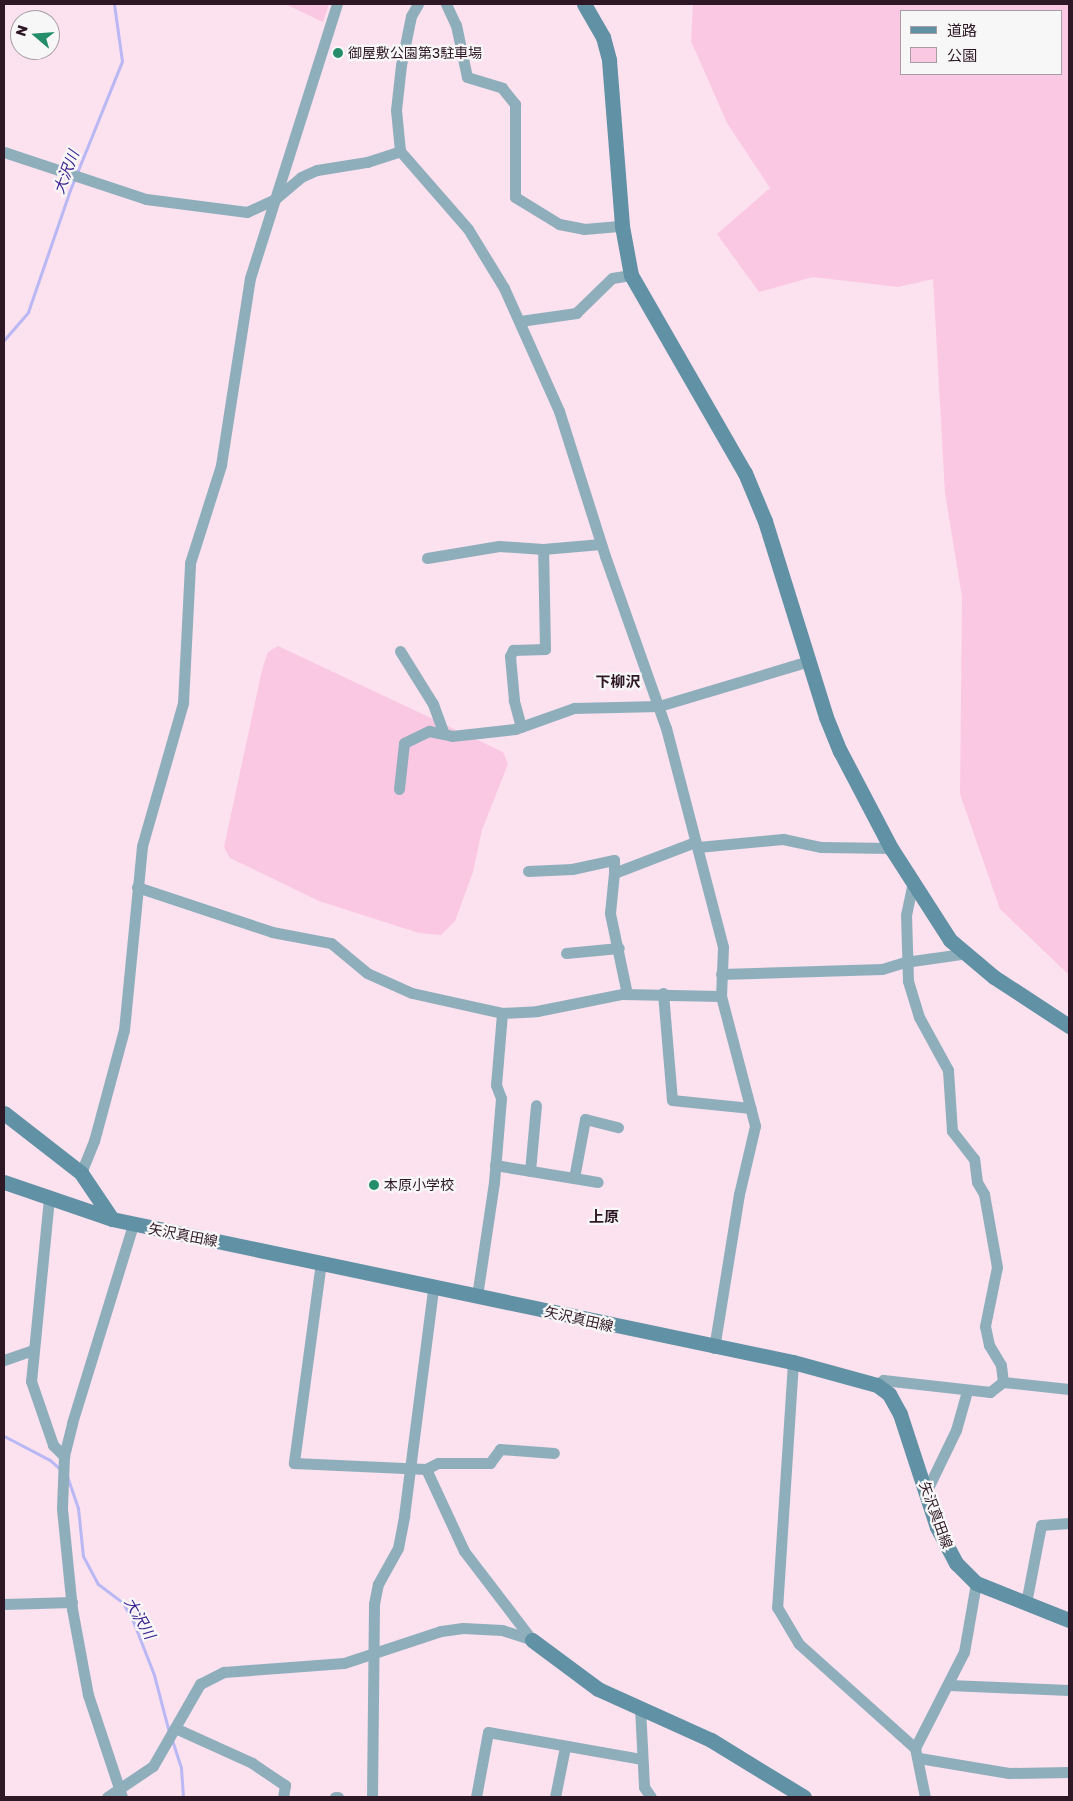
<!DOCTYPE html>
<html>
<head>
<meta charset="utf-8">
<style>
	body { margin:0 }
	#map { position:relative; width:1073px; height:1801px; overflow:hidden; background:#fce1ef; font-family:"Golos Text","Noto Sans JP",sans-serif }
	div>[style] { position:absolute }
	.green>* { inset:0; background:#fbc8e3 }
	.stream>* { height:3px; margin:-1.5px; padding:0 1.5px; transform-origin:1.5px; border-radius:1.5px; background:#b9b8f4 }
	.street>* { height:11px; margin:-5.5px; padding:0 5.5px; transform-origin:5.5px; border-radius:5.5px; background:#8faebc }
	.secondary>* { height:15px; margin:-7.5px; padding:0 7.5px; transform-origin:7.5px; border-radius:7.5px; background:#6191a5 }
	.dots>* { width:14px; height:14px; translate:-50% -50%; box-sizing:border-box; border:2px solid #f7f7f7; border-radius:50% }
	span { translate:-50% -50%; white-space:nowrap; text-align:center; line-height:1.15; -webkit-text-stroke:4.5px #f7f7f7; paint-order:stroke }
	.poi-label { font-size:14px; color:#2f1825 }
	.left { translate:0 -50%; text-align:left }
	.street-label { font-size:14px; color:#2f1825 }
	.water-label { font-size:15px; color:#3c2190; font-style:italic }
	.neighbourhood-label { font-size:15px; color:#2f1825; font-weight:700 }
	.frame { position:absolute; inset:0; border:5px solid #2f1825; pointer-events:none }
	.legend { position:absolute; left:900px; top:10px; width:162px; height:65px; box-sizing:border-box; background:#f7f7f7; border:1px solid #a79ea3; margin:0; padding:6px 9px; list-style:none; font-size:15px; color:#2f1825 }
	.legend li { display:flex; align-items:center; gap:10px; height:25px }
	.legend b { width:25px; border:1px solid #a79ea3 }
	.north { position:absolute; left:10px; top:10px; width:50px; height:50px; box-sizing:border-box; background:#f7f7f7; border:1px solid #a79ea3; border-radius:50%; rotate:288deg; font-size:14px; font-weight:700; line-height:20px; text-align:center; color:#2f1825 }
	.north::after { content:''; display:block; margin:auto; width:18px; height:22px; background:#258d69; clip-path:polygon(50% 0,100% 100%,50% 72%,0 100%) }
</style>
</head>
<body>
<div id="map">
	<div class="green">
		<i style="clip-path:polygon(285px 4px,329px 4px,323px 22px)"></i>
		<i style="clip-path:polygon(evenodd,693px 4px,1069px 4px,1069px 975px,1000px 909px,960px 794px,962px 597px,945px 493px,933px 279px,898px 287px,813px 277px,759px 292px,717px 234px,770px 188px,727px 123px,691px 41px,693px 4px,902px 11px,1062px 11px,1062px 74px,902px 74px,902px 11px)"></i>
		<i style="clip-path:polygon(278px 646px,503px 752px,508px 764px,482px 830px,473px 872px,455px 921px,441px 935px,419px 933px,319px 901px,230px 858px,224px 847px,262px 670px,268px 652px)"></i>
	</div>
	<div class="stream">
		<i style="left:4px;top:340px;width:37px;rotate:-49deg"></i>
		<i style="left:28px;top:312px;width:129px;rotate:-71deg"></i>
		<i style="left:70px;top:190px;width:139px;rotate:-68deg"></i>
		<i style="left:122px;top:61px;width:58px;rotate:-98deg"></i>
		<i style="left:4px;top:1436px;width:52px;rotate:27.6deg"></i>
		<i style="left:50px;top:1460px;width:15px;rotate:42deg"></i>
		<i style="left:67px;top:1476px;width:34px;rotate:71deg"></i>
		<i style="left:78px;top:1508px;width:48px;rotate:84.1deg"></i>
		<i style="left:83px;top:1556px;width:32px;rotate:62deg"></i>
		<i style="left:98px;top:1584px;width:31px;rotate:37deg"></i>
		<i style="left:123px;top:1603px;width:21px;rotate:61deg"></i>
		<i style="left:133px;top:1621px;width:58px;rotate:68.7deg"></i>
		<i style="left:154px;top:1675px;width:59px;rotate:75.3deg"></i>
		<i style="left:172px;top:1740px;width:29px;rotate:72deg"></i>
		<i style="left:181px;top:1768px;width:29px;rotate:86deg"></i>
	</div>
	<div class="street">
		<i style="left:418px;top:4px;width:14px;rotate:120deg"></i>
		<i style="left:411px;top:16px;width:50px;rotate:101.5deg"></i>
		<i style="left:401px;top:65px;width:45px;rotate:96.3deg"></i>
		<i style="left:396px;top:110px;width:41px;rotate:84.4deg"></i>
		<i style="left:400px;top:151px;width:103px;rotate:48.9deg"></i>
		<i style="left:468px;top:229px;width:69px;rotate:58.6deg"></i>
		<i style="left:504px;top:288px;width:135px;rotate:65.9deg"></i>
		<i style="left:559px;top:411px;width:152px;rotate:72.4deg"></i>
		<i style="left:605px;top:556px;width:182px;rotate:70.5deg"></i>
		<i style="left:666px;top:728px;width:226px;rotate:75.4deg"></i>
		<i style="left:723px;top:947px;width:49px;rotate:92.3deg"></i>
		<i style="left:721px;top:996px;width:134px;rotate:75.3deg"></i>
		<i style="left:755px;top:1126px;width:70px;rotate:103.2deg"></i>
		<i style="left:739px;top:1194px;width:156px;rotate:99.2deg"></i>
		<i style="left:446px;top:4px;width:23px;rotate:65deg"></i>
		<i style="left:456px;top:25px;width:53px;rotate:78.1deg"></i>
		<i style="left:467px;top:77px;width:37px;rotate:17deg"></i>
		<i style="left:502px;top:88px;width:21px;rotate:51deg"></i>
		<i style="left:515px;top:104px;width:93px;rotate:90deg"></i>
		<i style="left:515px;top:197px;width:52px;rotate:31.5deg"></i>
		<i style="left:559px;top:224px;width:25px;rotate:11deg"></i>
		<i style="left:584px;top:229px;width:38px;rotate:-5deg"></i>
		<i style="left:4px;top:152px;width:150px;rotate:18.3deg"></i>
		<i style="left:146px;top:199px;width:102px;rotate:7.3deg"></i>
		<i style="left:247px;top:212px;width:31px;rotate:-25deg"></i>
		<i style="left:275px;top:199px;width:34px;rotate:-40deg"></i>
		<i style="left:301px;top:177px;width:17px;rotate:-24deg"></i>
		<i style="left:317px;top:170px;width:51px;rotate:-9.1deg"></i>
		<i style="left:367px;top:162px;width:35px;rotate:-18deg"></i>
		<i style="left:520px;top:321px;width:57px;rotate:-8.1deg"></i>
		<i style="left:576px;top:313px;width:50px;rotate:-44.2deg"></i>
		<i style="left:612px;top:278px;width:19px;rotate:-9deg"></i>
		<i style="left:427px;top:558px;width:73px;rotate:-9.5deg"></i>
		<i style="left:499px;top:546px;width:44px;rotate:3.9deg"></i>
		<i style="left:543px;top:549px;width:58px;rotate:-4.9deg"></i>
		<i style="left:400px;top:651px;width:62px;rotate:58.1deg"></i>
		<i style="left:433px;top:704px;width:32px;rotate:70deg"></i>
		<i style="left:521px;top:727px;width:28px;rotate:-105deg"></i>
		<i style="left:514px;top:700px;width:44px;rotate:-95.2deg"></i>
		<i style="left:510px;top:656px;width:7px;rotate:-63deg"></i>
		<i style="left:513px;top:650px;width:32px;rotate:-2deg"></i>
		<i style="left:545px;top:649px;width:100px;rotate:-91.1deg"></i>
		<i style="left:399px;top:789px;width:46px;rotate:-83.8deg"></i>
		<i style="left:404px;top:743px;width:28px;rotate:-26deg"></i>
		<i style="left:429px;top:731px;width:24px;rotate:12deg"></i>
		<i style="left:452px;top:736px;width:63px;rotate:-6.3deg"></i>
		<i style="left:515px;top:729px;width:63px;rotate:-19.6deg"></i>
		<i style="left:574px;top:708px;width:85px;rotate:-1.3deg"></i>
		<i style="left:659px;top:706px;width:157px;rotate:-16.7deg"></i>
		<i style="left:698px;top:847px;width:85px;rotate:-5.4deg"></i>
		<i style="left:783px;top:839px;width:39px;rotate:12deg"></i>
		<i style="left:821px;top:847px;width:70px;rotate:0.8deg"></i>
		<i style="left:528px;top:871px;width:44px;rotate:-2.6deg"></i>
		<i style="left:572px;top:869px;width:43px;rotate:-12.1deg"></i>
		<i style="left:614px;top:860px;width:13px;rotate:90deg"></i>
		<i style="left:137px;top:887px;width:142px;rotate:18.4deg"></i>
		<i style="left:272px;top:932px;width:60px;rotate:10.6deg"></i>
		<i style="left:331px;top:943px;width:47px;rotate:39.8deg"></i>
		<i style="left:367px;top:973px;width:49px;rotate:24deg"></i>
		<i style="left:412px;top:993px;width:92px;rotate:12.5deg"></i>
		<i style="left:502px;top:1013px;width:35px;rotate:-3deg"></i>
		<i style="left:537px;top:1011px;width:87px;rotate:-11.3deg"></i>
		<i style="left:622px;top:994px;width:99px;rotate:1.2deg"></i>
		<i style="left:566px;top:953px;width:53px;rotate:-5.4deg"></i>
		<i style="left:721px;top:974px;width:161px;rotate:-1.8deg"></i>
		<i style="left:882px;top:969px;width:24px;rotate:-17deg"></i>
		<i style="left:905px;top:962px;width:58px;rotate:-8deg"></i>
		<i style="left:663px;top:993px;width:107px;rotate:85.2deg"></i>
		<i style="left:672px;top:1100px;width:79px;rotate:5.8deg"></i>
		<i style="left:627px;top:994px;width:83px;rotate:-101.9deg"></i>
		<i style="left:610px;top:913px;width:40px;rotate:-84.3deg"></i>
		<i style="left:614px;top:873px;width:87px;rotate:-20.9deg"></i>
		<i style="left:495px;top:1165px;width:104px;rotate:9.4deg"></i>
		<i style="left:530px;top:1171px;width:66px;rotate:-84.8deg"></i>
		<i style="left:81px;top:1173px;width:35px;rotate:-68deg"></i>
		<i style="left:94px;top:1141px;width:115px;rotate:-74.9deg"></i>
		<i style="left:124px;top:1030px;width:185px;rotate:-84.4deg"></i>
		<i style="left:142px;top:846px;width:149px;rotate:-74deg"></i>
		<i style="left:183px;top:703px;width:140px;rotate:-87.1deg"></i>
		<i style="left:190px;top:563px;width:103px;rotate:-72.4deg"></i>
		<i style="left:221px;top:465px;width:189px;rotate:-81.2deg"></i>
		<i style="left:250px;top:278px;width:287px;rotate:-72.4deg"></i>
		<i style="left:574px;top:1178px;width:60px;rotate:-79.4deg"></i>
		<i style="left:585px;top:1119px;width:34px;rotate:14deg"></i>
		<i style="left:49px;top:1198px;width:184px;rotate:95.6deg"></i>
		<i style="left:31px;top:1381px;width:68px;rotate:71deg"></i>
		<i style="left:53px;top:1445px;width:16px;rotate:45deg"></i>
		<i style="left:321px;top:1262px;width:203px;rotate:97.7deg"></i>
		<i style="left:294px;top:1463px;width:132px;rotate:2.6deg"></i>
		<i style="left:426px;top:1469px;width:90px;rotate:65.1deg"></i>
		<i style="left:464px;top:1551px;width:112px;rotate:52.6deg"></i>
		<i style="left:477px;top:1296px;width:115px;rotate:-81.5deg"></i>
		<i style="left:494px;top:1182px;width:84px;rotate:-85.2deg"></i>
		<i style="left:501px;top:1098px;width:14px;rotate:-111deg"></i>
		<i style="left:496px;top:1085px;width:72px;rotate:-85.2deg"></i>
		<i style="left:4px;top:1360px;width:31px;rotate:-19deg"></i>
		<i style="left:793px;top:1362px;width:246px;rotate:93.7deg"></i>
		<i style="left:777px;top:1607px;width:43px;rotate:59.3deg"></i>
		<i style="left:799px;top:1644px;width:156px;rotate:41.9deg"></i>
		<i style="left:915px;top:1748px;width:50px;rotate:78.5deg"></i>
		<i style="left:1003px;top:1382px;width:66px;rotate:6.1deg"></i>
		<i style="left:877px;top:1385px;width:8px;rotate:-40deg"></i>
		<i style="left:883px;top:1380px;width:108px;rotate:6.4deg"></i>
		<i style="left:990px;top:1392px;width:16px;rotate:-38deg"></i>
		<i style="left:1003px;top:1382px;width:17px;rotate:-97deg"></i>
		<i style="left:1001px;top:1365px;width:23px;rotate:-121deg"></i>
		<i style="left:989px;top:1345px;width:19px;rotate:-102deg"></i>
		<i style="left:985px;top:1326px;width:60px;rotate:-78.5deg"></i>
		<i style="left:997px;top:1267px;width:74px;rotate:-100.1deg"></i>
		<i style="left:984px;top:1194px;width:14px;rotate:-120deg"></i>
		<i style="left:977px;top:1182px;width:23px;rotate:-97deg"></i>
		<i style="left:974px;top:1159px;width:36px;rotate:-128deg"></i>
		<i style="left:952px;top:1131px;width:61px;rotate:-93.8deg"></i>
		<i style="left:948px;top:1070px;width:60px;rotate:-118.7deg"></i>
		<i style="left:919px;top:1017px;width:38px;rotate:-107deg"></i>
		<i style="left:908px;top:981px;width:66px;rotate:-91.7deg"></i>
		<i style="left:906px;top:915px;width:33px;rotate:-78deg"></i>
		<i style="left:426px;top:1469px;width:13px;rotate:-27deg"></i>
		<i style="left:438px;top:1463px;width:52px"></i>
		<i style="left:490px;top:1463px;width:17px;rotate:-54deg"></i>
		<i style="left:500px;top:1449px;width:54px;rotate:4.2deg"></i>
		<i style="left:926px;top:1492px;width:69px;rotate:-64.2deg"></i>
		<i style="left:956px;top:1430px;width:41px;rotate:-74.2deg"></i>
		<i style="left:1026px;top:1603px;width:79px;rotate:-79.1deg"></i>
		<i style="left:1041px;top:1525px;width:28px;rotate:-4deg"></i>
		<i style="left:4px;top:1604px;width:68px;rotate:-1.7deg"></i>
		<i style="left:949px;top:1685px;width:120px;rotate:2.4deg"></i>
		<i style="left:640px;top:1707px;width:80px;rotate:87.1deg"></i>
		<i style="left:644px;top:1787px;width:12px;rotate:55deg"></i>
		<i style="left:175px;top:1728px;width:85px;rotate:24.4deg"></i>
		<i style="left:252px;top:1763px;width:40px;rotate:34deg"></i>
		<i style="left:285px;top:1785px;width:12px;rotate:99deg"></i>
		<i style="left:915px;top:1748px;width:108px;rotate:-63deg"></i>
		<i style="left:964px;top:1652px;width:70px;rotate:-80.1deg"></i>
		<i style="left:919px;top:1758px;width:91px;rotate:9.5deg"></i>
		<i style="left:1009px;top:1773px;width:60px;rotate:-1deg"></i>
		<i style="left:107px;top:1797px;width:55px;rotate:-34deg"></i>
		<i style="left:153px;top:1766px;width:95px;rotate:-60.2deg"></i>
		<i style="left:200px;top:1684px;width:27px;rotate:-27deg"></i>
		<i style="left:224px;top:1672px;width:120px;rotate:-4.3deg"></i>
		<i style="left:344px;top:1663px;width:102px;rotate:-18.3deg"></i>
		<i style="left:441px;top:1631px;width:22px;rotate:-8deg"></i>
		<i style="left:463px;top:1628px;width:39px;rotate:3deg"></i>
		<i style="left:502px;top:1630px;width:32px;rotate:18deg"></i>
		<i style="left:122px;top:1797px;width:108px;rotate:-108.4deg"></i>
		<i style="left:88px;top:1695px;width:87px;rotate:-100.5deg"></i>
		<i style="left:72px;top:1609px;width:101px;rotate:-95.7deg"></i>
		<i style="left:62px;top:1508px;width:52px;rotate:-87.8deg"></i>
		<i style="left:64px;top:1456px;width:34px;rotate:-76deg"></i>
		<i style="left:72px;top:1423px;width:207px;rotate:-72.9deg"></i>
		<i style="left:335px;top:1797px;width:3px"></i>
		<i style="left:372px;top:1797px;width:193px;rotate:-89.4deg"></i>
		<i style="left:374px;top:1604px;width:20px;rotate:-79deg"></i>
		<i style="left:378px;top:1584px;width:41px;rotate:-60.9deg"></i>
		<i style="left:398px;top:1548px;width:33px;rotate:-79deg"></i>
		<i style="left:404px;top:1516px;width:229px;rotate:-82.7deg"></i>
		<i style="left:476px;top:1797px;width:66px;rotate:-79.5deg"></i>
		<i style="left:488px;top:1732px;width:155px;rotate:10deg"></i>
		<i style="left:555px;top:1797px;width:51px;rotate:-78.7deg"></i>
	</div>
	<div class="secondary">
		<i style="left:584px;top:4px;width:38px;rotate:60deg"></i>
		<i style="left:603px;top:37px;width:24px;rotate:75deg"></i>
		<i style="left:609px;top:60px;width:167px;rotate:85.5deg"></i>
		<i style="left:622px;top:226px;width:50px;rotate:79.6deg"></i>
		<i style="left:631px;top:275px;width:228px;rotate:60.1deg"></i>
		<i style="left:745px;top:473px;width:52px;rotate:67.4deg"></i>
		<i style="left:765px;top:521px;width:205px;rotate:72.7deg"></i>
		<i style="left:826px;top:717px;width:37px;rotate:68deg"></i>
		<i style="left:840px;top:751px;width:110px;rotate:62.3deg"></i>
		<i style="left:891px;top:848px;width:109px;rotate:57.3deg"></i>
		<i style="left:950px;top:940px;width:57px;rotate:40.1deg"></i>
		<i style="left:994px;top:977px;width:90px;rotate:33.2deg"></i>
		<i style="left:4px;top:1113px;width:98px;rotate:37.9deg"></i>
		<i style="left:81px;top:1173px;width:55px;rotate:56deg"></i>
		<i style="left:112px;top:1219px;width:696px;rotate:11.86deg"></i>
		<i style="left:793px;top:1362px;width:87px;rotate:15.3deg"></i>
		<i style="left:877px;top:1385px;width:15px;rotate:37deg"></i>
		<i style="left:889px;top:1394px;width:23px;rotate:61deg"></i>
		<i style="left:900px;top:1414px;width:119px;rotate:71.9deg"></i>
		<i style="left:937px;top:1527px;width:41px;rotate:62.2deg"></i>
		<i style="left:956px;top:1563px;width:28px;rotate:45deg"></i>
		<i style="left:976px;top:1583px;width:100px;rotate:21.7deg"></i>
		<i style="left:4px;top:1182px;width:114px;rotate:18.9deg"></i>
		<i style="left:532px;top:1640px;width:82px;rotate:36.6deg"></i>
		<i style="left:598px;top:1689px;width:124px;rotate:24.3deg"></i>
		<i style="left:711px;top:1740px;width:109px;rotate:31.5deg"></i>
	</div>
	<div class="dots">
		<i style="left:338px;top:53px;background:#258d69"></i>
		<i style="left:374px;top:1185px;background:#258d69"></i>
	</div>
	<div class="poi-label">
		<span class="left" style="left:348px;top:53px">御屋敷公園第3駐車場</span>
		<span class="left" style="left:384px;top:1185px">本原小学校</span>
	</div>
	<div class="street-label">
		<span style="left:183px;top:1235px;rotate:11deg">矢沢真田線</span>
		<span style="left:579px;top:1319px;rotate:13deg">矢沢真田線</span>
		<span style="left:936px;top:1515px;rotate:70deg">矢沢真田線</span>
	</div>
	<div class="water-label">
		<span style="left:66px;top:172px;rotate:-69deg">大沢川</span>
		<span style="left:140px;top:1618px;rotate:60deg">大沢川</span>
	</div>
	<div class="neighbourhood-label">
		<span style="left:618px;top:682px">下柳沢</span>
		<span style="left:604px;top:1217px">上原</span>
	</div>
	<div class="frame"></div>
	<ul class="legend">
	<li><b style="height:6px;background:#6191a5"></b>道路</li>
	<li><b style="height:14px;background:#fbc8e3"></b>公園</li>
	</ul>
	<div class="north">N</div>
</div>
</body>
</html>
